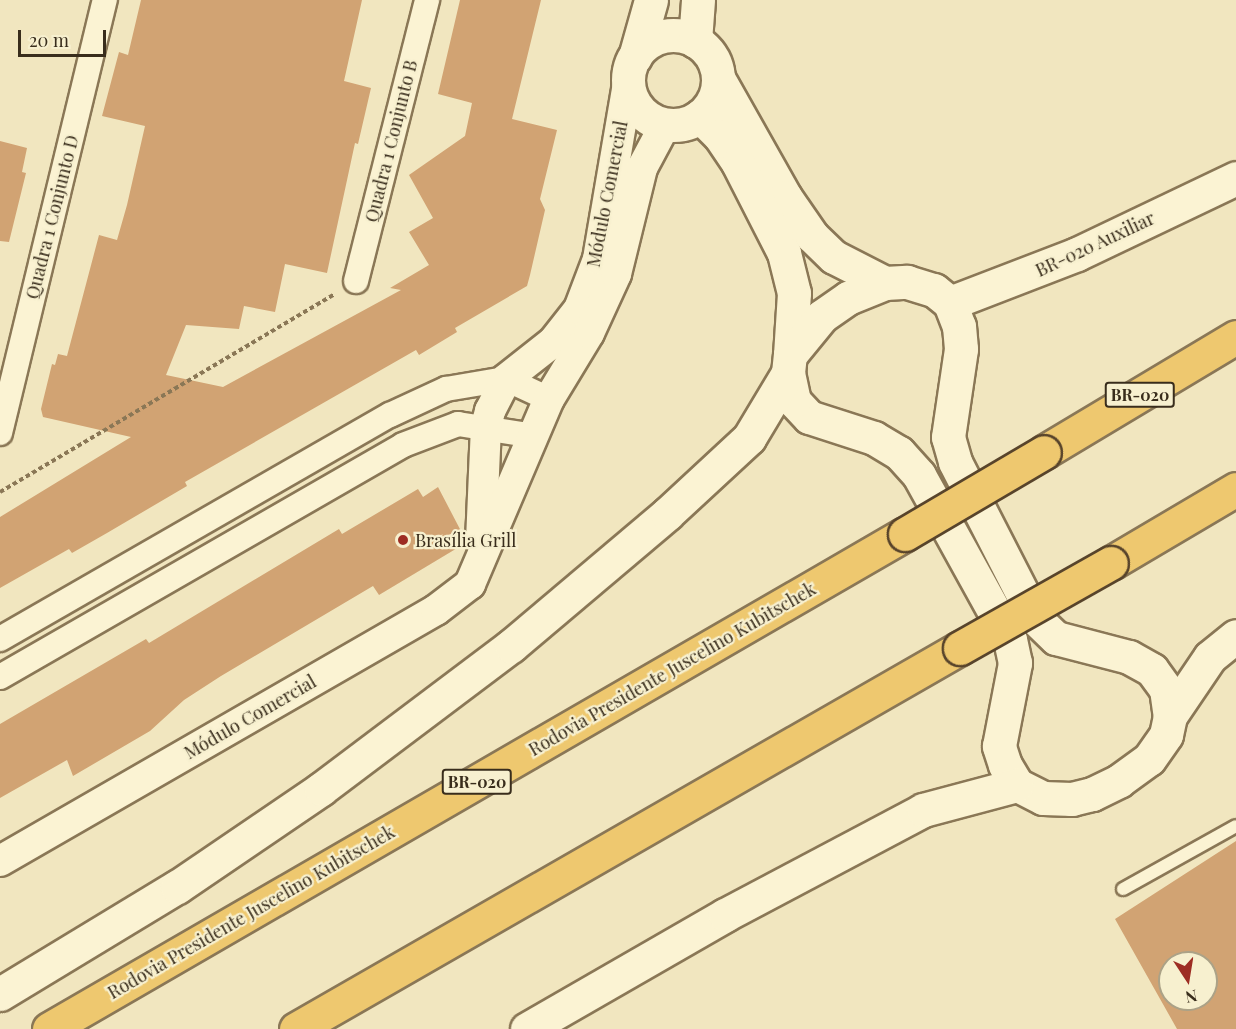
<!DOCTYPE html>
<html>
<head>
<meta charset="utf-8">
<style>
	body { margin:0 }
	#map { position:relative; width:1236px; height:1029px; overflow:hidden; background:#f1e6bf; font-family:"Playfair Display",serif }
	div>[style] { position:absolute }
	.building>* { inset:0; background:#d1a373 }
	.path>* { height:4px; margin-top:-2px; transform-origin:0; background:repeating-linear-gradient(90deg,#8a7756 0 4.5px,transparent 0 7.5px) }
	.roads { filter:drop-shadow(2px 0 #8a7756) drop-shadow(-2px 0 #8a7756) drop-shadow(0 2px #8a7756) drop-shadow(0 -2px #8a7756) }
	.service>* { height:12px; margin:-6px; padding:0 6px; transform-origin:6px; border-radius:6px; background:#fbf3d3 }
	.minor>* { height:24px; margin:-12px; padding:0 12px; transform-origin:12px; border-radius:12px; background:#fbf3d3 }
	.tertiary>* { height:30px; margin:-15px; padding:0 15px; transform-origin:15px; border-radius:15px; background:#fbf3d3 }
	.secondary>* { height:33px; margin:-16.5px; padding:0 16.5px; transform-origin:16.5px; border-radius:16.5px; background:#fbf3d3 }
	.secondary>.ring { margin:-16.5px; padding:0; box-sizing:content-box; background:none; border:33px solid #fbf3d3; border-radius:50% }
	.trunk>* { height:33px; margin:-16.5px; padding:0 16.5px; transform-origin:16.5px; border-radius:16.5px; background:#eec86f }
	.bridges { filter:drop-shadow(2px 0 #58442b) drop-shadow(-2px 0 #58442b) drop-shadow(0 2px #58442b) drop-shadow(0 -2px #58442b) }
	.trunk-bridge>* { height:33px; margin:-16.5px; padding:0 16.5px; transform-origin:16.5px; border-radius:16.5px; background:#eec86f }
	.dots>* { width:16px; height:16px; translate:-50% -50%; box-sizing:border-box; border:3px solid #f7f0cf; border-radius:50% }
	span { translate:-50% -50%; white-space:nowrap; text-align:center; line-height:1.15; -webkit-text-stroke:4.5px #f7f0cf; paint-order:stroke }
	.shield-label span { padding:2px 4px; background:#f7f0cf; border:2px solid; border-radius:4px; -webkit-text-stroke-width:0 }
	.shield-label { font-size:16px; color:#392d1c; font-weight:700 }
	.street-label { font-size:18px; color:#392d1c }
	.poi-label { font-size:18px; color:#392d1c }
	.left { translate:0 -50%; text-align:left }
	.north { position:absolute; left:1158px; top:951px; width:60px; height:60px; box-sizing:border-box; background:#f7f0cf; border:2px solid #aba287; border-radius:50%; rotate:168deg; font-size:16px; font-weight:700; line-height:24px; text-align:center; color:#392d1c }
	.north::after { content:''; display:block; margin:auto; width:21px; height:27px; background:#9d2d23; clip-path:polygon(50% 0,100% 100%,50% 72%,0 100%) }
	.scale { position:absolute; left:18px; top:30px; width:88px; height:27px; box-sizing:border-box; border:3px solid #392d1c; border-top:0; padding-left:8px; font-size:18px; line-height:21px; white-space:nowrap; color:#392d1c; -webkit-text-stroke:4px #f7f0cf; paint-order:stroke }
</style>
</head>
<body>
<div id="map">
	<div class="building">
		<i style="clip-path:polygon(141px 0,362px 0,344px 81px,371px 88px,358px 144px,355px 143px,327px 273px,285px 264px,275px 312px,244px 306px,239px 329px,186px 325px,166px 375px,223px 387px,401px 290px,390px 288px,429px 265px,409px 232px,433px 218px,409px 175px,465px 136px,472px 103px,438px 94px,460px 0,541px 0,512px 119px,557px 130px,540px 199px,545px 210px,530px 275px,527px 286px,455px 328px,457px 332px,419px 355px,416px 350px,185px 482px,187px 486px,107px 533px,72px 553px,69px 549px,0 588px,0 517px,131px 437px,43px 417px,41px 409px,52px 364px,55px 365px,58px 354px,67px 356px,99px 235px,117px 240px,127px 205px,145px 126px,102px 116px,119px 52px,128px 55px)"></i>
		<i style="clip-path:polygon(0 141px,27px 148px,22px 172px,26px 173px,9px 242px,0 241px)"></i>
		<i style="clip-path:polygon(438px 487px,462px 533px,459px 547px,379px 595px,373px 586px,221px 676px,184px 700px,150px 731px,73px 776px,67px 760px,0 798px,0 724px,146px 639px,149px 643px,339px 529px,342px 534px,418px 489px,423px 497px)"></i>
		<i style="clip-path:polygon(evenodd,1236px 841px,1236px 1029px,1177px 1029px,1115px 919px,1236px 841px,1170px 963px,1206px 963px,1206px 999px,1170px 999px,1170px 963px)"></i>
	</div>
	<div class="path">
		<i style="left:0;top:492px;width:389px;rotate:-30.6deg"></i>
	</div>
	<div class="roads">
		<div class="service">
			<i style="left:1123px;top:889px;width:129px;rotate:-29.1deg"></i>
		</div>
		<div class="minor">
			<i style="left:356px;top:281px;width:290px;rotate:-75.8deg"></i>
			<i style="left:0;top:433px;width:446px;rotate:-76.4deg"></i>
			<i style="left:0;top:639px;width:450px;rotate:-29.9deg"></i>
			<i style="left:390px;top:415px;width:62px;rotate:-24.9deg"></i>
			<i style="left:446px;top:389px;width:61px;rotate:-9.5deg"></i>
			<i style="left:506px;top:379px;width:47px;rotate:24.9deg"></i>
			<i style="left:0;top:677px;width:465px;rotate:-29.9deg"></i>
			<i style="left:403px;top:445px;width:59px;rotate:-20.9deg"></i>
			<i style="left:458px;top:424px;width:78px;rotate:8.9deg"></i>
		</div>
		<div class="tertiary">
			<i style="left:481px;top:541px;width:115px;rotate:-87.5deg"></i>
			<i style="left:486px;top:426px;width:16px;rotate:-75deg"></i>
			<i style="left:490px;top:411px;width:36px;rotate:-63deg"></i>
			<i style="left:506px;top:379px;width:60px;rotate:-38.2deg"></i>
			<i style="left:553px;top:342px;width:42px;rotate:-51.8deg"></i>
			<i style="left:579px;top:309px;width:53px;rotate:-69.2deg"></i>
			<i style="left:598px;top:259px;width:179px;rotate:-80.3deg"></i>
			<i style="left:0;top:861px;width:503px;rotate:-29.93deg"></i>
			<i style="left:436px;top:610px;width:43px;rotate:-37.4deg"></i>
			<i style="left:470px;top:584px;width:201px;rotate:-66.9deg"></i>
			<i style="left:549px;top:399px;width:77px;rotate:-58.8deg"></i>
			<i style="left:589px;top:333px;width:65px;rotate:-65.4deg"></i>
			<i style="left:616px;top:274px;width:109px;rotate:-76.2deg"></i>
			<i style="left:642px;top:168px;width:49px;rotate:-61.9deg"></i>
		</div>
		<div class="secondary">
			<i class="ring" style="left:628px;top:35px;width:57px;height:57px"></i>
			<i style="left:695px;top:41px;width:41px;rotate:-85.8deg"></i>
			<i style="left:635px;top:57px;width:59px;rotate:-74.3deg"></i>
			<i style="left:718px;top:78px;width:137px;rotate:60.6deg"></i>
			<i style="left:785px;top:197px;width:47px;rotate:55.3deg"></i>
			<i style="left:812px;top:236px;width:30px;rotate:44deg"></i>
			<i style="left:834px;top:257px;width:57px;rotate:27deg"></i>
			<i style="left:700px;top:116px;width:28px;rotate:45deg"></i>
			<i style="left:720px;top:136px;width:32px;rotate:56deg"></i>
			<i style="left:738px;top:163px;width:101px;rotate:62.9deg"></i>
			<i style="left:784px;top:253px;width:41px;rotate:76deg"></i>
			<i style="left:794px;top:293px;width:62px;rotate:93.7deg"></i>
			<i style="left:907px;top:282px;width:28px;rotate:17deg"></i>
			<i style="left:934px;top:290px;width:21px;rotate:39deg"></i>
			<i style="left:950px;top:303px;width:25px;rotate:69deg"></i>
			<i style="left:959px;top:326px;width:23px;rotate:85deg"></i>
			<i style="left:961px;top:349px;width:89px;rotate:98.4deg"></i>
			<i style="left:948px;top:437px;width:26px;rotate:74deg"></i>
			<i style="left:955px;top:462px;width:175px;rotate:62.9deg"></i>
			<i style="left:1035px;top:618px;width:29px;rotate:44deg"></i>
			<i style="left:1056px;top:638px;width:75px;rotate:14.6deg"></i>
			<i style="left:1129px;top:657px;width:26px;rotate:29deg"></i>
			<i style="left:1152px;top:670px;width:24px;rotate:54deg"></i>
			<i style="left:1166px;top:689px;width:27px;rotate:82deg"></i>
			<i style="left:1170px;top:716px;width:19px;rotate:102deg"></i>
			<i style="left:1166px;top:735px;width:29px;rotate:125deg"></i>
			<i style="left:1149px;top:759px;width:37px;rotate:144deg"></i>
			<i style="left:1119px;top:781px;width:30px;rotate:154deg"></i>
			<i style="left:1092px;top:794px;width:21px;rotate:166deg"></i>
			<i style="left:1072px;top:799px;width:29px;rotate:-178deg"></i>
			<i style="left:1043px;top:798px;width:29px;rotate:-153deg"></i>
			<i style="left:1017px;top:785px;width:23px;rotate:-121deg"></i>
			<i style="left:1005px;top:765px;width:20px;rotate:-108deg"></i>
			<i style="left:999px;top:746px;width:85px;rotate:-79.1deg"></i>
			<i style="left:1015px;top:663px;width:24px;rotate:-102deg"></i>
			<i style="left:1010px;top:640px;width:188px;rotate:-118.9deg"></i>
			<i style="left:919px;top:475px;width:30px;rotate:-132deg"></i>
			<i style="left:899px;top:453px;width:29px;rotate:-149deg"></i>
			<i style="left:874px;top:438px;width:68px;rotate:-162.1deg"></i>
			<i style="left:809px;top:417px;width:22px;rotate:-133deg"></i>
			<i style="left:794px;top:401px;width:29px;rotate:-102deg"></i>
			<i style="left:788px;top:373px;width:18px;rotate:-84deg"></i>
			<i style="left:790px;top:355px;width:50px;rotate:-50.6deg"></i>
			<i style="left:822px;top:316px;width:32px;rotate:-35deg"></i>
			<i style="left:848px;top:298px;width:40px;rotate:-22deg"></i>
			<i style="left:885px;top:283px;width:22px;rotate:-3deg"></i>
			<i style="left:950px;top:303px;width:136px;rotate:-21.1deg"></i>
			<i style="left:1077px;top:254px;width:176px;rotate:-25.5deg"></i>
			<i style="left:1170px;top:716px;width:71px;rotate:-55.9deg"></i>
			<i style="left:1210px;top:657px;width:33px;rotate:-39deg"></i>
			<i style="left:0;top:994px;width:207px;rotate:-31.2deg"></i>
			<i style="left:177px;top:887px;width:174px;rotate:-34.2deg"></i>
			<i style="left:321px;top:789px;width:238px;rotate:-37deg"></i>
			<i style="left:511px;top:646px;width:204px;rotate:-40.2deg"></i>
			<i style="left:667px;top:514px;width:112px;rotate:-42.8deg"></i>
			<i style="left:749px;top:438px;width:76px;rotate:-59deg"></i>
			<i style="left:527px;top:1029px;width:228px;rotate:-29.9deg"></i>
			<i style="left:725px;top:915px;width:224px;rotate:-27.9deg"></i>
			<i style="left:923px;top:810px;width:97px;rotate:-14.9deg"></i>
		</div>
		<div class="trunk">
			<i style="left:1044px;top:452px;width:224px;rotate:-30.9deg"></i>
			<i style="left:1111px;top:563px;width:145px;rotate:-30.6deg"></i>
			<i style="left:49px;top:1029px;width:989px;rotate:-30.04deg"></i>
			<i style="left:296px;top:1029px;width:766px;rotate:-29.85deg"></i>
		</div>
	</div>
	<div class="bridges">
		<div class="trunk-bridge">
			<i style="left:905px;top:534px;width:161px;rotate:-30.5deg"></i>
			<i style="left:960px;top:648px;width:173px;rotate:-29.4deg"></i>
		</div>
	</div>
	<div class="dots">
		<i style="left:403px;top:540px;background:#9d2d23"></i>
	</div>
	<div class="shield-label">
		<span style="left:1140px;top:395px">BR-020</span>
		<span style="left:477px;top:782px">BR-020</span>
	</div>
	<div class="street-label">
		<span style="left:391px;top:141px;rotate:-76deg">Quadra 1 Conjunto B</span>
		<span style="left:607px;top:194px;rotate:-79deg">Módulo Comercial</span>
		<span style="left:52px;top:217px;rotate:-76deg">Quadra 1 Conjunto D</span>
		<span style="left:1095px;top:244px;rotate:-25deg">BR-020 Auxiliar</span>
		<span style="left:672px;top:669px;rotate:-30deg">Rodovia Presidente Juscelino Kubitschek</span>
		<span style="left:250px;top:717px;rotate:-30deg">Módulo Comercial</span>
		<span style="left:251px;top:912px;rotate:-30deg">Rodovia Presidente Juscelino Kubitschek</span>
	</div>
	<div class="poi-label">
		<span class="left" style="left:415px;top:540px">Brasília Grill</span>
	</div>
	<div class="north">N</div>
	<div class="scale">20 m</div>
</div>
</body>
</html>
